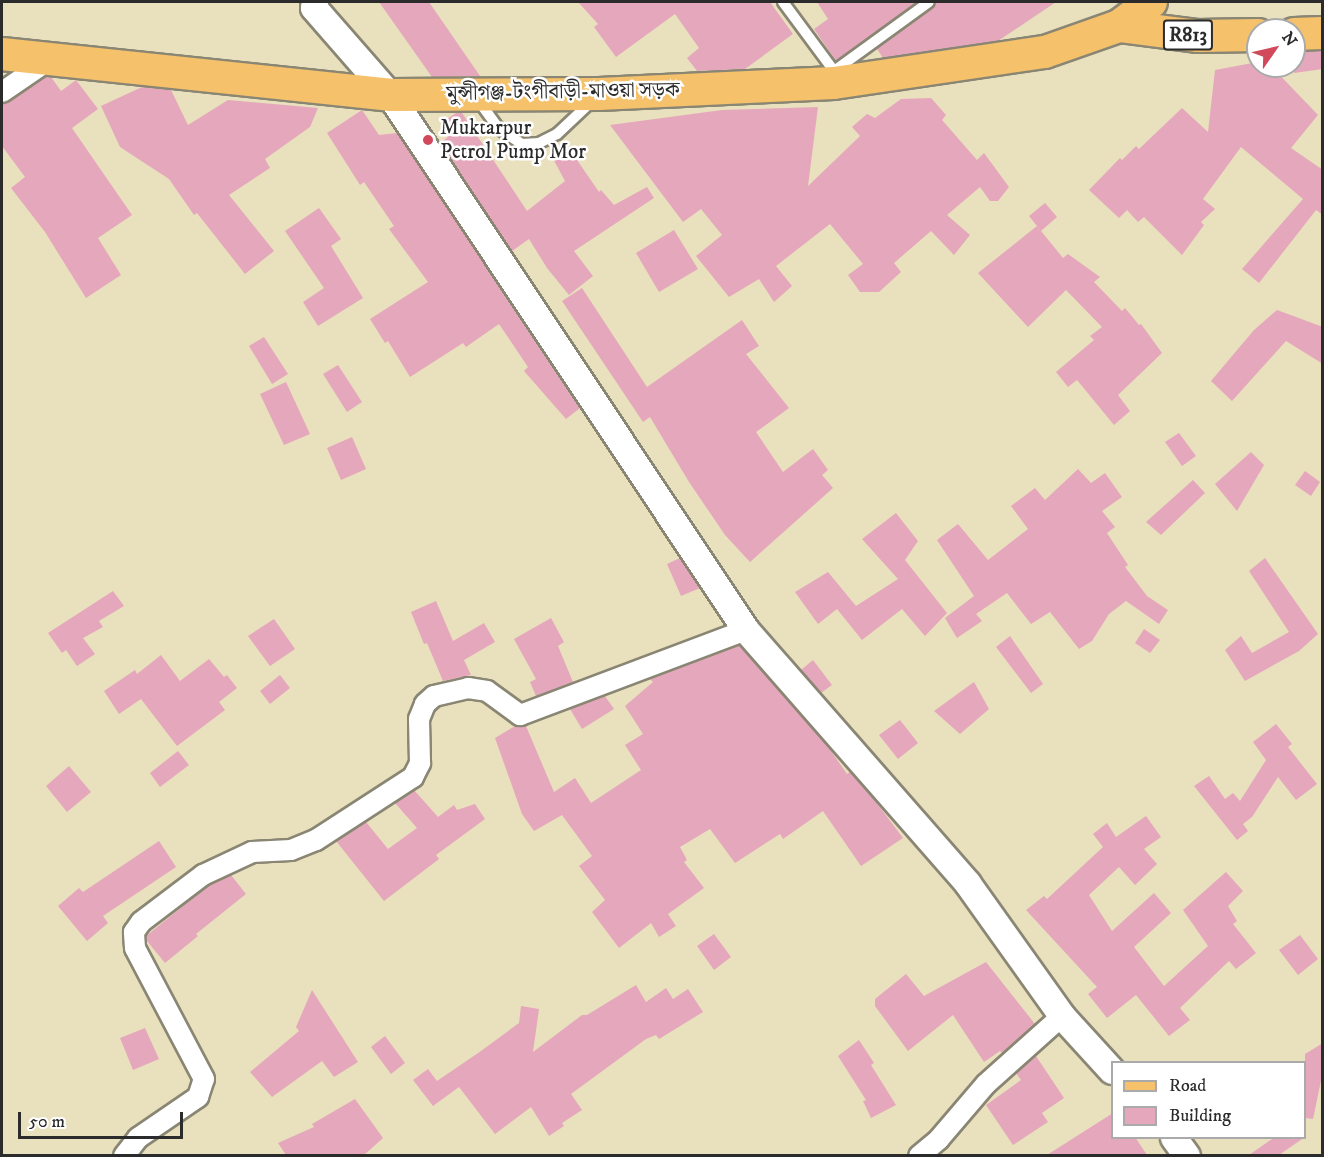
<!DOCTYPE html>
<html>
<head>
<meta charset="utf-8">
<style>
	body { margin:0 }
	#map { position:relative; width:1324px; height:1157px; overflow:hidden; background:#e9e0bd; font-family:"IM FELL DW Pica","Noto Serif Bengali",serif }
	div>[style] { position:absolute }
	.building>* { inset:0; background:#e5a7bc }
	.roads { filter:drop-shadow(2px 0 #8a8674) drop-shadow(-2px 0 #8a8674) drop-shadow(0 2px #8a8674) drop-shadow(0 -2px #8a8674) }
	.service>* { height:10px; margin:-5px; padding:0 5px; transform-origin:5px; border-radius:5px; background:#fff }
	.minor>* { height:20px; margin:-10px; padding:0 10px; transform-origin:10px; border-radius:10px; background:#fff }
	.tertiary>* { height:26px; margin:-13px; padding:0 13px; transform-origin:13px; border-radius:13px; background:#fff }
	.primary>* { height:32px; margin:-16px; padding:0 16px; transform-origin:16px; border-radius:16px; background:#f5c16b }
	.dots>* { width:16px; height:16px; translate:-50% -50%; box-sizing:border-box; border:3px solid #fff; border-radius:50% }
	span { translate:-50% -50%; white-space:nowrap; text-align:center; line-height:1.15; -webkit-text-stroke:5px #fff; paint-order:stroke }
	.shield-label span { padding:2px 4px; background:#fff; border:2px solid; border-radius:4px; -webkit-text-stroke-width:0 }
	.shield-label { font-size:20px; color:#2b2b2b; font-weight:700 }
	.street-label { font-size:21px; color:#2b2b2b }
	.poi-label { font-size:21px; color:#2b2b2b }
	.left { translate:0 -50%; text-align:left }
	.frame { position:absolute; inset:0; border:3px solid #2b2b2b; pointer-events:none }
	.legend { position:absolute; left:1111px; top:1061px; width:195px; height:78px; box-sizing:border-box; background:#fff; border:2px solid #aaa; margin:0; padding:8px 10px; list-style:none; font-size:18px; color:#2b2b2b }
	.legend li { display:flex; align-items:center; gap:12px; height:30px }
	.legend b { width:30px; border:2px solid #aaa }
	.north { position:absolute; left:1246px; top:18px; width:60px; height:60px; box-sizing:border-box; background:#fff; border:2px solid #aaa; border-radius:50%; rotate:56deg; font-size:16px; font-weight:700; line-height:24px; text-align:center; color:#2b2b2b }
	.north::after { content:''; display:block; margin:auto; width:21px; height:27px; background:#d1495b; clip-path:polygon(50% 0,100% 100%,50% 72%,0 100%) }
	.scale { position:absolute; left:18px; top:1112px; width:165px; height:27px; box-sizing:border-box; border:3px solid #2b2b2b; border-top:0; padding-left:8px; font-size:18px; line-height:21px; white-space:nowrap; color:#2b2b2b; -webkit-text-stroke:4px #fff; paint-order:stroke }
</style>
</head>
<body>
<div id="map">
	<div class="building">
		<i style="clip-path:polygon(379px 2px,429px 2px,480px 76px,432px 77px)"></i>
		<i style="clip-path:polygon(578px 2px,770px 2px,793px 34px,745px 69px,697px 71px,687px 58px,699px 48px,675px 14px,616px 57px,594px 27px,598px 24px)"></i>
		<i style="clip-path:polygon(817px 2px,917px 2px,836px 61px,814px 29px,828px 19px)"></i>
		<i style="clip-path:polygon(936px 2px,1056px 2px,998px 41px,883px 58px,877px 49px,933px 8px)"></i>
		<i style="clip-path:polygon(1323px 51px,1323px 69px,1294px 73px,1294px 52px)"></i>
		<i style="clip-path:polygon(1258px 62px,1258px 66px,1271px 66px,1318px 115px,1291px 148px,1323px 170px,1323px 215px,1316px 210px,1259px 283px,1242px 269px,1303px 199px,1241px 147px,1203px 199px,1215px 209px,1201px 222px,1204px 225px,1182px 255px,1144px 217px,1138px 222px,1127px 210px,1119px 218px,1089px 190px,1120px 158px,1122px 160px,1136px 146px,1139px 149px,1182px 108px,1208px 132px,1215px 70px)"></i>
		<i style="clip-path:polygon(46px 77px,51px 77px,61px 91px,76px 80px,98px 109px,72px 128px,132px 215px,98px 238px,121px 275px,86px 298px,45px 232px,11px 188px,25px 177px,2px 146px,2px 104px,9px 102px)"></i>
		<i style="clip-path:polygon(142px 87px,171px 90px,188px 125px,228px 100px,318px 108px,310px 127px,265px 159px,270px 168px,229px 195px,274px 251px,245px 274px,197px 213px,194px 215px,169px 179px,120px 147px,101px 106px)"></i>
		<i style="clip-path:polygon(931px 98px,946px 115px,942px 120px,977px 160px,984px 153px,1009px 187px,998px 201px,990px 201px,980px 187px,947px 215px,970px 235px,954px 255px,931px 231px,894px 263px,901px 272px,879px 292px,860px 292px,848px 275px,863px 264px,830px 224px,776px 266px,792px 286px,774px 302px,759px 279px,729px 297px,696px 256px,722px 235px,701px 209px,683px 222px,610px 125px,722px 110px,818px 107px,808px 186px,860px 136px,852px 127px,867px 114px,875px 118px,901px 99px)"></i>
		<i style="clip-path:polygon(362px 110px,379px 135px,397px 133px,580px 408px,566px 419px,524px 371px,528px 367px,499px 324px,466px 347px,463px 343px,410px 377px,388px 341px,385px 343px,370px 319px,428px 282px,389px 229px,394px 226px,364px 182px,360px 185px,327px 133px)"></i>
		<i style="clip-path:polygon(456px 113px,462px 113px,527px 211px,565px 181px,551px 155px,566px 144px,599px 192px,601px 190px,614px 205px,647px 187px,654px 198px,574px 251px,593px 276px,569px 295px,547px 268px,529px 239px,512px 251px,440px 143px,449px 136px,441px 123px)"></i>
		<i style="clip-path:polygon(1045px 203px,1057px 217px,1041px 231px,1029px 216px)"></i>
		<i style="clip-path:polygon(319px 208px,341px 239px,331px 246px,363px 298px,318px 326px,303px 302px,324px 288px,285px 231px)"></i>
		<i style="clip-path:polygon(1037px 226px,1063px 258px,1068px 254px,1100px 277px,1094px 282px,1122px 311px,1125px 308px,1139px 325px,1141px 324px,1162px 353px,1118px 395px,1130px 411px,1114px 425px,1077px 380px,1068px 387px,1056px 372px,1094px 340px,1090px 336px,1102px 327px,1066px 290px,1028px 327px,978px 273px)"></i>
		<i style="clip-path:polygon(674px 230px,698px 269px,659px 292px,636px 253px)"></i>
		<i style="clip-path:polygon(582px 288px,647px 387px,742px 320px,759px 346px,746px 354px,789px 408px,756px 432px,783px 472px,813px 449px,828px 470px,822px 475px,833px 488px,750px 562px,725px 535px,689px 482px,650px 417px,643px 422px,562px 301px)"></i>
		<i style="clip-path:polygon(1277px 310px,1323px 327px,1323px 364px,1286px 341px,1232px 401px,1211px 381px,1254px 330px)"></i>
		<i style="clip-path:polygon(264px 337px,288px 374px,272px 384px,249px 346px)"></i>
		<i style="clip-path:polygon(338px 365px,362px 402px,347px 412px,323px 374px)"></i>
		<i style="clip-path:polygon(286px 382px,310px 434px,284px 445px,260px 394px)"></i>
		<i style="clip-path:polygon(1179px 433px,1196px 456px,1182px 466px,1165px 442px)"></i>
		<i style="clip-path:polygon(352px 437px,366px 469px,341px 480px,327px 448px)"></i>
		<i style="clip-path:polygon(1251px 452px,1264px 465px,1237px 511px,1215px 484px)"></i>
		<i style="clip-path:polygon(1078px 469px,1091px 483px,1105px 473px,1122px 497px,1102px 511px,1115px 527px,1107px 533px,1128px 565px,1125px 567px,1147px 596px,1168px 610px,1159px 624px,1126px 601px,1109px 614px,1092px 641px,1079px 649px,1050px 612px,1031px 624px,1007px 593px,976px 614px,982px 621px,957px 638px,945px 618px,974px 596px,937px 540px,958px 524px,988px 560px,1028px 529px,1011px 506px,1035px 488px,1045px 500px)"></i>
		<i style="clip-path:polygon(1305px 471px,1320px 482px,1311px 496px,1295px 485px)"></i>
		<i style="clip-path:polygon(1193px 480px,1205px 493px,1161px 535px,1146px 522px)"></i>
		<i style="clip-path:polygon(896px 513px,918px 541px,905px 560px,947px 613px,925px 636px,902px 609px,862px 640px,837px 609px,818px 624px,795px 592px,828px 572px,856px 606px,898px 579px,862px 539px)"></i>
		<i style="clip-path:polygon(680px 558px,700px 588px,681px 596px,667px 564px)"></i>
		<i style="clip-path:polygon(1265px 558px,1318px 634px,1299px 651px,1245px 681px,1225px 650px,1241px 636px,1252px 653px,1289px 632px,1249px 571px)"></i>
		<i style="clip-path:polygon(113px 591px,124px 606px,99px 621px,103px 627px,83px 638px,95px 654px,77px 666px,66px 650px,62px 653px,48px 633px)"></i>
		<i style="clip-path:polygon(436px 601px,453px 641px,484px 623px,495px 642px,464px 660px,471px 675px,443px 681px,427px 643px,424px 644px,411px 612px)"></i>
		<i style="clip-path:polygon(551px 618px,564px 642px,558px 646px,573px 682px,536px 696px,530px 682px,536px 679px,514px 639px)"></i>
		<i style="clip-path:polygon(274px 619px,295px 649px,270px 666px,248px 636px)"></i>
		<i style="clip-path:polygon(1144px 629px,1160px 640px,1150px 653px,1135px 643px)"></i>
		<i style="clip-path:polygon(1010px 636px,1043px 684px,1031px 693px,996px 647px)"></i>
		<i style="clip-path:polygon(739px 645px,829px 748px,847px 774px,850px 772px,876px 802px,903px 838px,861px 866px,823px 811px,783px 839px,780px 834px,735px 863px,710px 829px,680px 847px,687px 860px,684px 862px,704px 888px,668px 914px,676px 926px,659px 937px,651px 923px,619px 948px,592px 912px,605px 900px,579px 866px,592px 856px,562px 815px,534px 831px,522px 814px,495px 738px,515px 726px,526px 726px,554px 792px,575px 778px,591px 803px,641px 770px,625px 745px,643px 734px,625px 706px,653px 682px,650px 679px)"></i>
		<i style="clip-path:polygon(161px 655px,180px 681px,209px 659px,224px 677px,227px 675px,237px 688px,219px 702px,225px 710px,177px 746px,141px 699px,119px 714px,104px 691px,135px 670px,137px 674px)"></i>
		<i style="clip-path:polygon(813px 660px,832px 685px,821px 693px,801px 670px)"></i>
		<i style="clip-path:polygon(280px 675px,290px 688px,270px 704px,260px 691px)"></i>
		<i style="clip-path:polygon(974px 682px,989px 709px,960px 734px,934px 711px)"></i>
		<i style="clip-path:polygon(605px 696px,614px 709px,582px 729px,570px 709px)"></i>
		<i style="clip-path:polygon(900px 720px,918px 743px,898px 759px,879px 735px)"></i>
		<i style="clip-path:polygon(1276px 724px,1292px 744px,1288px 747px,1317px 784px,1296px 800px,1278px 777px,1252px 817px,1243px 824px,1248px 831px,1237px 840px,1194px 786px,1209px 776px,1225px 799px,1233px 793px,1240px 801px,1266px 760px,1253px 742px)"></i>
		<i style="clip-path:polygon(178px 751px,189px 765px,160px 787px,150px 773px)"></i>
		<i style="clip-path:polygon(69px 766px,91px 792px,67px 812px,46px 786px)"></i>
		<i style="clip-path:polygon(414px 790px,438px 817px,454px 805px,457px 810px,475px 804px,485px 819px,436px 855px,439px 859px,384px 901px,336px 841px,366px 822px,388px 849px,417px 828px,395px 803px)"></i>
		<i style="clip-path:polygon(1146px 816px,1161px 837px,1144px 849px,1157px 864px,1135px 885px,1119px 867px,1089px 895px,1112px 931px,1154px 893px,1171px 913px,1134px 947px,1164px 986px,1208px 946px,1183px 910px,1226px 872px,1243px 891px,1228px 906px,1237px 921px,1233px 924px,1256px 953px,1236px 969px,1229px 961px,1180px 1008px,1190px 1020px,1169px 1036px,1136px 995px,1107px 1018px,1088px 994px,1097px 987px,1026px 910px,1044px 896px,1047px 899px,1103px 847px,1093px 834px,1107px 823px,1116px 837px)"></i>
		<i style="clip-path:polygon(159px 841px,176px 867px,103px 916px,108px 923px,87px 941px,58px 906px,79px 888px,83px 892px)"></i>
		<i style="clip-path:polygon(231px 875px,246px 894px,196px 934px,198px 936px,165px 963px,147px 941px,146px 936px,209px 885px)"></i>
		<i style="clip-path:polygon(714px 934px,731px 957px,714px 970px,697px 946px)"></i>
		<i style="clip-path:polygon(1300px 935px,1318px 959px,1298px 975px,1279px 950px)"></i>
		<i style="clip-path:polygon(986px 962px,1035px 1024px,1002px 1053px,1000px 1051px,984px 1062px,953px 1015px,908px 1051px,875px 1006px,875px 999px,906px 974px,924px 996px)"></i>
		<i style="clip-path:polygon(636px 985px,646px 1002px,666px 988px,673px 999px,688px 989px,703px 1012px,659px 1039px,656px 1035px,646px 1039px,571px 1094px,582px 1110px,562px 1123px,564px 1126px,549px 1136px,531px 1107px,495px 1134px,459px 1087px,433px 1106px,413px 1080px,428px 1069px,437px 1081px,481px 1051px,519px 1023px,521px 1006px,539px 1009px,533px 1052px,582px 1015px,587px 1015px)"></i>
		<i style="clip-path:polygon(312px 990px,358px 1062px,334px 1077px,322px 1061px,272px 1097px,250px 1072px,299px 1031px,296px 1027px)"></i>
		<i style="clip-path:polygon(145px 1028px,159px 1059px,133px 1070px,120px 1038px)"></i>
		<i style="clip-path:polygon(385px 1036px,405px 1063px,391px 1074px,371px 1047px)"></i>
		<i style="clip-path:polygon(859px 1040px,874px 1063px,871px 1065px,896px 1105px,871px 1118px,863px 1101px,866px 1100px,838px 1056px)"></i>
		<i style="clip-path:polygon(1323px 1043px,1323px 1071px,1313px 1119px,1305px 1118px,1305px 1054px)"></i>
		<i style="clip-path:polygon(1036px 1056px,1064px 1098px,1042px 1113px,1048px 1122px,1013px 1145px,986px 1105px,1021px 1080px,1016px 1073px)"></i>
		<i style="clip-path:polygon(355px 1099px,383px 1138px,364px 1155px,286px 1155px,278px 1143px,314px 1127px,312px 1124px)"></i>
		<i style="clip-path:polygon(1113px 1113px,1113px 1137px,1135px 1137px,1147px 1155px,1047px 1155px)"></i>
		<i style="clip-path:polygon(1275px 1137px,1305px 1137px,1279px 1155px,1249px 1155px)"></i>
	</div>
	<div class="roads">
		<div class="service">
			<i style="left:783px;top:2px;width:86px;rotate:53.5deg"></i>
			<i style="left:834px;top:71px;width:5px;rotate:90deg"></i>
			<i style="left:834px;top:71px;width:117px;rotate:-36deg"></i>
			<i style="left:478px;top:100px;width:34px;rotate:54deg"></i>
			<i style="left:498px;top:128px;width:29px;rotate:34deg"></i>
			<i style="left:522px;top:144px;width:17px;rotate:-3deg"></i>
			<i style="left:539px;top:143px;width:20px;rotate:-27deg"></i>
			<i style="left:557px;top:134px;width:48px;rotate:-43.3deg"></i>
		</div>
		<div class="minor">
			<i style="left:2px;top:92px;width:57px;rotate:-34.2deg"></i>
			<i style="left:124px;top:1156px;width:23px;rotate:-52deg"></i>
			<i style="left:138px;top:1138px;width:73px;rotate:-34.3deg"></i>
			<i style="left:198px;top:1097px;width:19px;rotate:-72deg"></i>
			<i style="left:204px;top:1079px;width:148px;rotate:-117.8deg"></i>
			<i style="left:135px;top:948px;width:16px;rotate:-94deg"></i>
			<i style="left:134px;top:932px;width:12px;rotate:-55deg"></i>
			<i style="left:141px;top:922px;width:78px;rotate:-37.2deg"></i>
			<i style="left:203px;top:875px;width:54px;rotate:-25.1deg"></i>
			<i style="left:252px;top:852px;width:39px;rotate:-3deg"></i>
			<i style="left:291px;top:850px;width:27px;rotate:-22deg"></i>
			<i style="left:316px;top:840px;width:116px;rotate:-33deg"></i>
			<i style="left:413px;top:777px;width:16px;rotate:-63deg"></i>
			<i style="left:420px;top:763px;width:44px;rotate:-91.3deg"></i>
			<i style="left:419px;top:719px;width:16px;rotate:-68deg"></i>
			<i style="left:425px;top:704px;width:12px;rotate:-42deg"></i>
			<i style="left:434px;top:696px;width:35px;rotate:-13deg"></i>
			<i style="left:468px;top:688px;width:19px;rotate:9deg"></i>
			<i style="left:487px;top:691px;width:41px;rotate:36deg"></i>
			<i style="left:520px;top:715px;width:241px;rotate:-20.6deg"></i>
			<i style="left:919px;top:1156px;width:26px;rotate:-40deg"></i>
			<i style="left:939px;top:1139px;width:72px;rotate:-49.5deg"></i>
			<i style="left:986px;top:1084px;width:102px;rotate:-41.8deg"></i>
		</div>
		<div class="tertiary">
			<i style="left:315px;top:2px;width:6px;rotate:99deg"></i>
			<i style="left:314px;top:8px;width:116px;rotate:48.9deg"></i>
			<i style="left:390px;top:95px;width:643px;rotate:56.36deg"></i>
			<i style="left:746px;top:630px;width:337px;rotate:48.8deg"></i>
			<i style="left:968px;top:884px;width:162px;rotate:54.5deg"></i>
			<i style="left:1062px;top:1016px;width:74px;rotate:47.7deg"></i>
			<i style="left:1174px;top:1138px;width:22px;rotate:54deg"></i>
		</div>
		<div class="primary">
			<i style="left:1119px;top:26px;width:80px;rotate:7.2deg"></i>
			<i style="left:1198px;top:36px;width:60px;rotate:-1deg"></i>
			<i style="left:1294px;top:34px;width:28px;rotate:-2deg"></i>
			<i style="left:2px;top:54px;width:390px;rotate:6deg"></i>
			<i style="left:390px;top:95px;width:209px;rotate:-0.3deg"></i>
			<i style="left:599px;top:94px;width:235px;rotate:-2.7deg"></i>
			<i style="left:834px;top:83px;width:213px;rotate:-8.4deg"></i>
			<i style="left:1045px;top:52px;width:78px;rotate:-19.4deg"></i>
			<i style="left:1119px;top:26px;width:40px;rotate:-37deg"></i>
		</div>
	</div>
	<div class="dots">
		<i style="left:428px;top:140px;background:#d1495b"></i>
	</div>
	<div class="shield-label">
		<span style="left:1188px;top:35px">R813</span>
	</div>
	<div class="street-label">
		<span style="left:563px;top:92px;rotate:-1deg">মুন্সীগঞ্জ-টংগীবাড়ী-মাওয়া সড়ক</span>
	</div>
	<div class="poi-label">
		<span class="left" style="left:440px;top:140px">Muktarpur<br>Petrol Pump Mor</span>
	</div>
	<div class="frame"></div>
	<ul class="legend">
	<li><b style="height:8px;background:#f5c16b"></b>Road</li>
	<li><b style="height:16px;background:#e5a7bc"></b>Building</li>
	</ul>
	<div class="north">N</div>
	<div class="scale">50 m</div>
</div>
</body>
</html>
